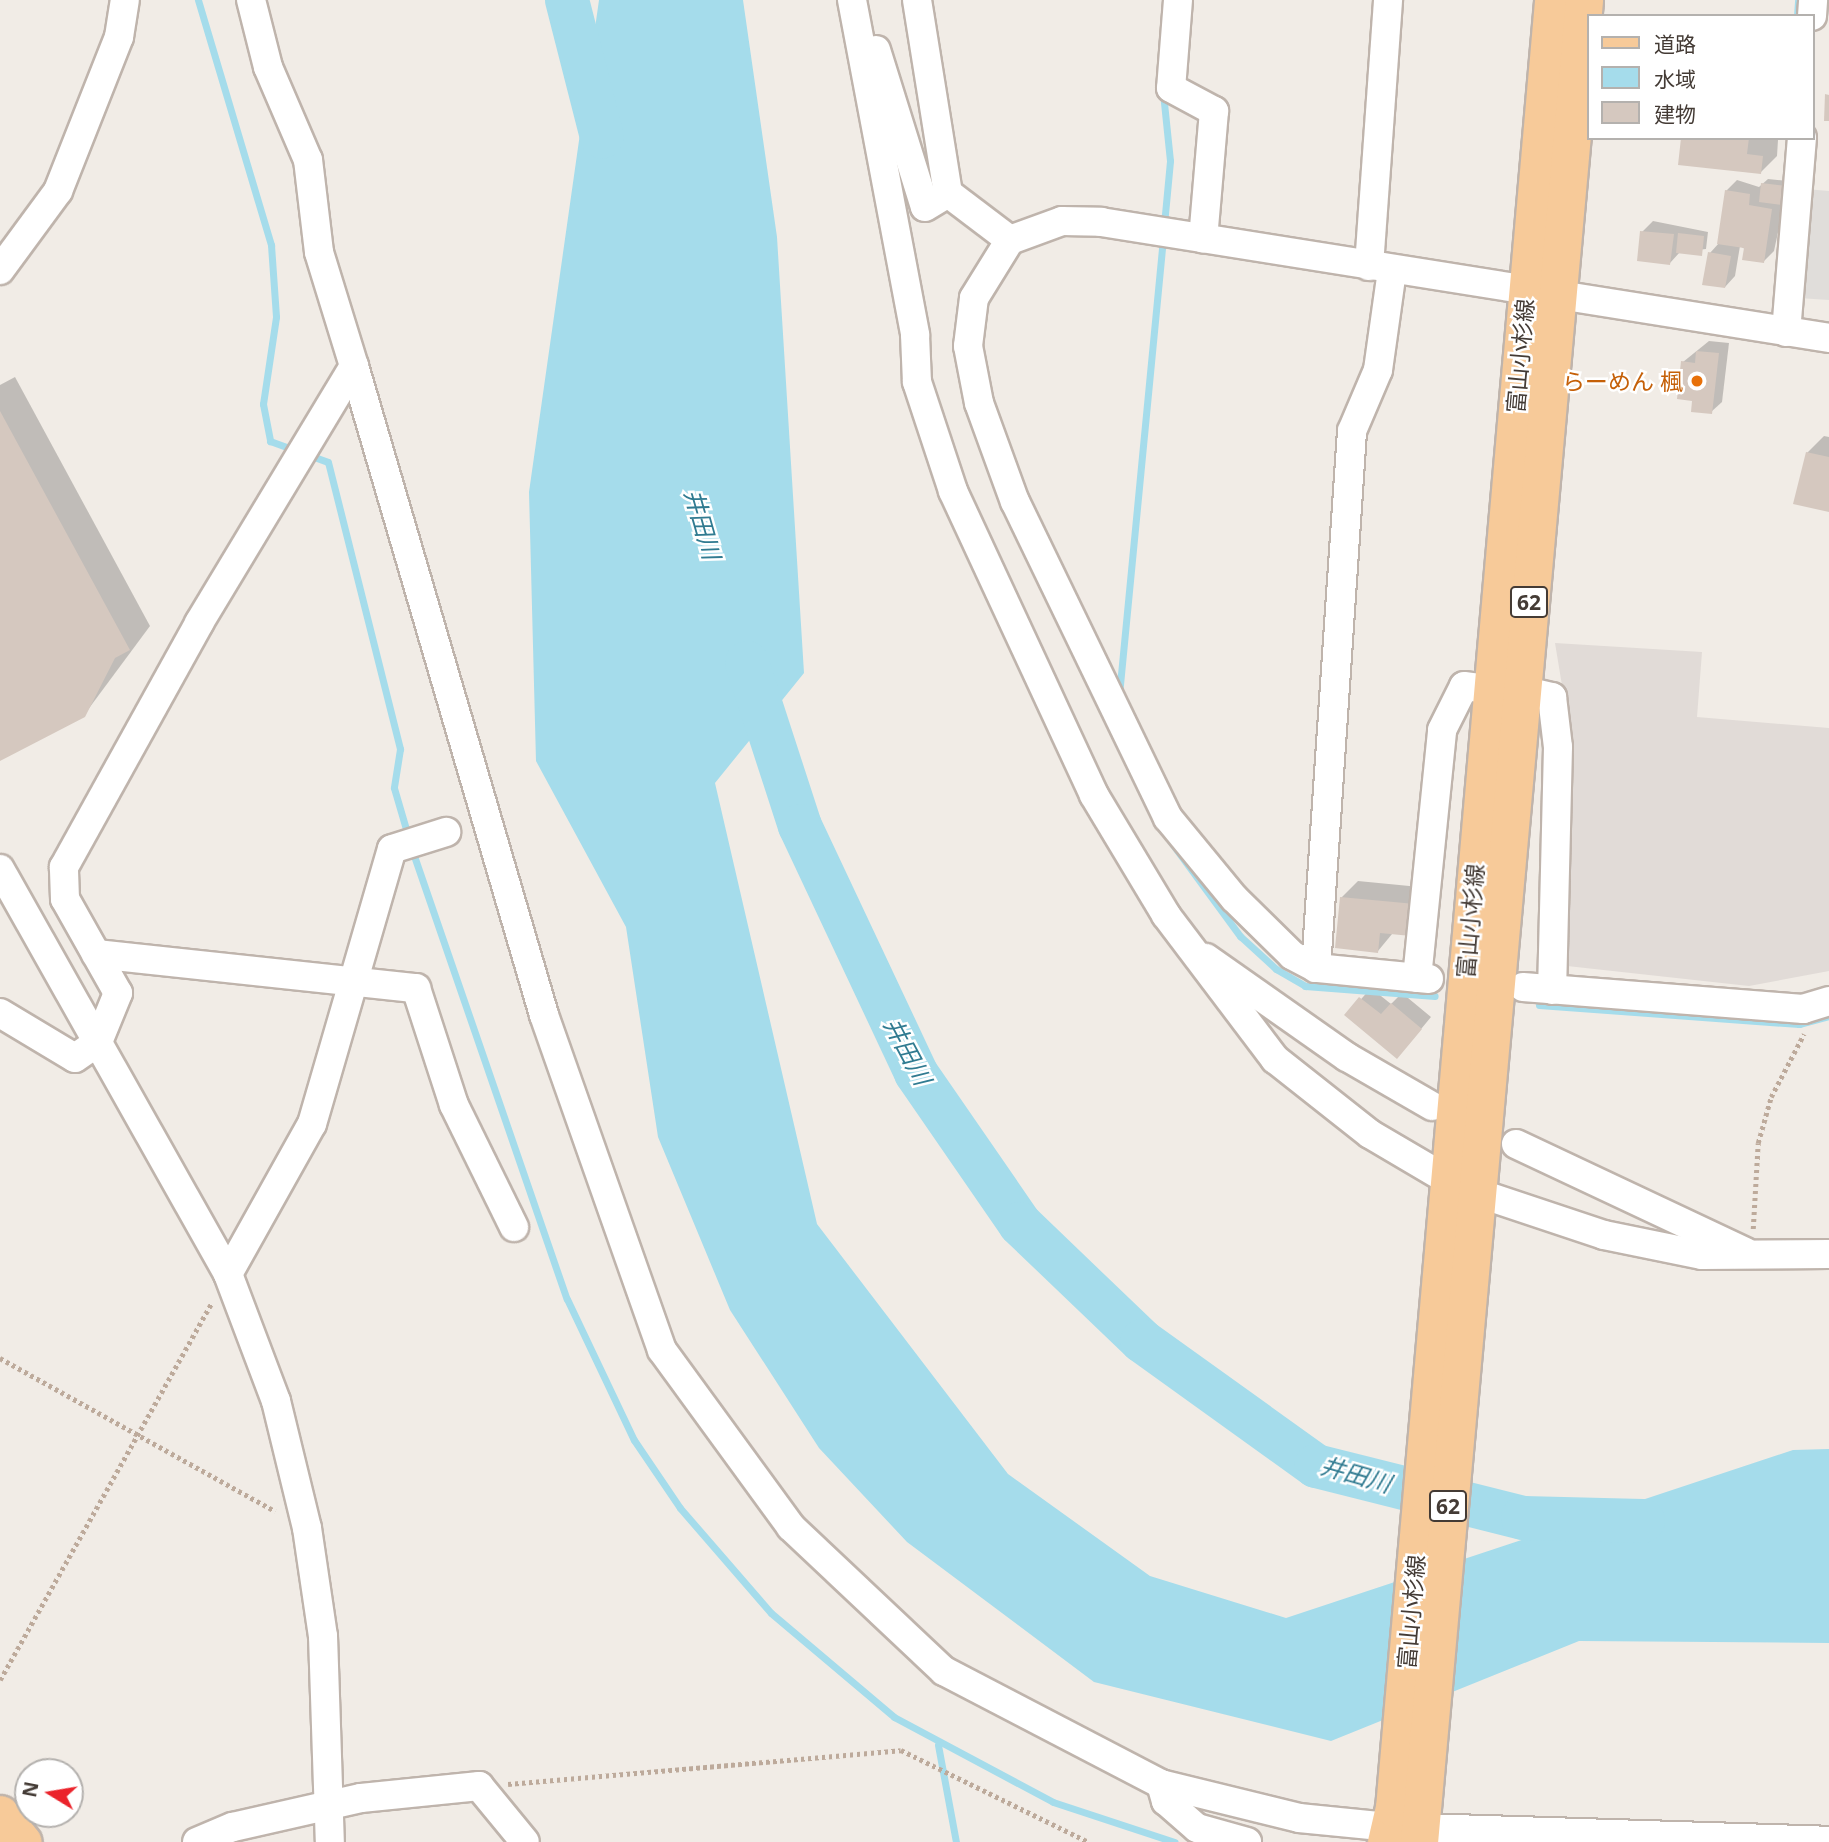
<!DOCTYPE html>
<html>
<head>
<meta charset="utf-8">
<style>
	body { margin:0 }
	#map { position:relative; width:1829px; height:1842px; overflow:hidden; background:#f1ece6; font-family:"Open Sans","Noto Sans JP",sans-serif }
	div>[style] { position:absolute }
	.industrial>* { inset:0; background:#e1dbd7 }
	.parking>* { inset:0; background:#e0ddda }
	.water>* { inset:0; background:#a5dceb }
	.shadow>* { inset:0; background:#0003 }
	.stream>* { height:7px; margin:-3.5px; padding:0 3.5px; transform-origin:3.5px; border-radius:3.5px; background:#a5dceb }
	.river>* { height:44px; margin:-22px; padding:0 22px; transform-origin:22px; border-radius:22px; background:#a5dceb }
	.building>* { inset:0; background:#d5c8bf }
	.path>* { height:4.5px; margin-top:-2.25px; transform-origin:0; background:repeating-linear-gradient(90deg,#bdaa9b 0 3.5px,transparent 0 7px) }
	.roads { filter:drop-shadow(2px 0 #bfb4ac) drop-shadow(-2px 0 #bfb4ac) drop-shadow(0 2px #bfb4ac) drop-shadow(0 -2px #bfb4ac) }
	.minor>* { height:28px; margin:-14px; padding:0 14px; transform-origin:14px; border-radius:14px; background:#fff }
	.major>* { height:37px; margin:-18.5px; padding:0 18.5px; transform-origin:18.5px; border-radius:18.5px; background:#f7ca99 }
	.dots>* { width:19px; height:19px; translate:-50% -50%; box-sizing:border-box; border:4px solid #fff; border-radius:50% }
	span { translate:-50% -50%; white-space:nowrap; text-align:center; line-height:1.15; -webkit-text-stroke:5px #fff; paint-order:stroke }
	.shield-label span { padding:2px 5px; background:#fff; border:2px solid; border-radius:5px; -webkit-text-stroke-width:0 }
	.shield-label { font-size:21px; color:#443b35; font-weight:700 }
	.street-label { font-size:23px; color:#443b35 }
	.food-label { font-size:23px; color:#c56008 }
	.right { translate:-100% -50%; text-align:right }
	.water-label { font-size:24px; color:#307b91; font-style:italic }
	.legend { position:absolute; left:1587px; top:14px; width:228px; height:126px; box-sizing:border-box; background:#fff; border:2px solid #b4b1ae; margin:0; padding:9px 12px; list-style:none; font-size:21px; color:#443b35 }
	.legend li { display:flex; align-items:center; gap:14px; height:35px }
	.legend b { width:35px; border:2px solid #b4b1ae }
	.north { position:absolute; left:14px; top:1758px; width:70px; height:70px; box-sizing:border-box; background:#fff; border:2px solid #b4b1ae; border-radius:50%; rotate:281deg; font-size:19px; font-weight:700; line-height:28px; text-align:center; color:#443b35 }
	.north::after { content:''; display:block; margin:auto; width:24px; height:32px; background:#eb232b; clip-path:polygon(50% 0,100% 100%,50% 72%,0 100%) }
</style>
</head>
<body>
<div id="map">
	<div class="industrial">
		<i style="clip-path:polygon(1555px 643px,1702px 652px,1697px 717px,1829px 728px,1829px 971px,1749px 986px,1558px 965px,1573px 752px)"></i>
	</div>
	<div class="parking">
		<i style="clip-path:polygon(1805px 189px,1829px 191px,1829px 300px,1798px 298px)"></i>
	</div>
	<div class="water">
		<i style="clip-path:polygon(599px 0,743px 0,777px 237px,804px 673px,715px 783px,817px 1224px,1008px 1474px,1150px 1576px,1286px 1618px,1793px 1450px,1829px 1449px,1829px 1643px,1579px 1641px,1331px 1741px,1094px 1682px,907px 1542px,819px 1448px,730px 1310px,658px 1137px,626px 927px,536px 761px,529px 492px)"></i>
	</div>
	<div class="shadow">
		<i style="clip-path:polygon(1683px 138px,1778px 140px,1777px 156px,1760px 173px)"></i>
		<i style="clip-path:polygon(1768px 179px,1789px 181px,1774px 251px,1764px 261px,1740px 246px,1735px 276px,1725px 287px,1710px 253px,1719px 243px,1726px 191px,1737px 180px,1759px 187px)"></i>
		<i style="clip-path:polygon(1653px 221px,1708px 232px,1706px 249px,1680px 252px,1670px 263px,1642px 232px)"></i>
		<i style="clip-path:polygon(1709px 341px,1729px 343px,1722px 402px,1711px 412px,1694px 399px,1683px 362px)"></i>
		<i style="clip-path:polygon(15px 377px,150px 626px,84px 715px,0 759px,0 385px)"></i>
		<i style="clip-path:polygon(1824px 436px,1829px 437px,1829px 511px,1807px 453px)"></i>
		<i style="clip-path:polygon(1358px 881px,1430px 888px,1378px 951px,1341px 898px)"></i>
		<i style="clip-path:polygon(1371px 988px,1391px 1004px,1402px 993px,1431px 1017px,1407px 1046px,1347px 1015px)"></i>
	</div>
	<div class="stream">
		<i style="left:198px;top:0;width:256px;rotate:73.4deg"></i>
		<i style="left:271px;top:245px;width:72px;rotate:86deg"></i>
		<i style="left:276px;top:317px;width:88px;rotate:98.5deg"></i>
		<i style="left:263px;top:404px;width:38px;rotate:79deg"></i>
		<i style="left:270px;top:441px;width:27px;rotate:20deg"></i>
		<i style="left:1797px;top:16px;width:16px;rotate:-86deg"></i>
		<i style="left:1163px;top:93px;width:68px;rotate:84.1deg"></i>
		<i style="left:1170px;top:161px;width:63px;rotate:95.4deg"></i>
		<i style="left:306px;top:454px;width:23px;rotate:20deg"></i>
		<i style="left:328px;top:462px;width:296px;rotate:75.9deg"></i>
		<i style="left:400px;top:749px;width:39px;rotate:99deg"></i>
		<i style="left:394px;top:788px;width:50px;rotate:73.7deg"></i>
		<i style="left:1119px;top:695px;width:461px;rotate:-84.5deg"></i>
		<i style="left:1168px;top:838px;width:122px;rotate:53.7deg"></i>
		<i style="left:1240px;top:936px;width:49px;rotate:42.5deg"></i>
		<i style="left:1276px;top:969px;width:34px;rotate:30deg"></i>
		<i style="left:1305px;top:986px;width:130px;rotate:4.4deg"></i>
		<i style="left:411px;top:847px;width:478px;rotate:71deg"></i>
		<i style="left:567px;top:1299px;width:156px;rotate:64.6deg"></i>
		<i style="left:634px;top:1440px;width:82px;rotate:55.9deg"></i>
		<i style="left:680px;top:1508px;width:139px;rotate:49.1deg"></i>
		<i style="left:771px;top:1613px;width:161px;rotate:40.2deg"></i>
		<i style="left:894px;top:1717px;width:180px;rotate:28.1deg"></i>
		<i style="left:1053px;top:1802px;width:128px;rotate:18.2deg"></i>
		<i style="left:1539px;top:1005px;width:261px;rotate:4.2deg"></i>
		<i style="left:1799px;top:1024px;width:31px;rotate:-15deg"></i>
		<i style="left:938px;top:1745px;width:99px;rotate:79.5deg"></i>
	</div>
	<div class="river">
		<i style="left:567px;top:0;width:141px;rotate:75.7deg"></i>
		<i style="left:747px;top:663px;width:171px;rotate:72deg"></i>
		<i style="left:800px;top:826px;width:273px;rotate:64.8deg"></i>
		<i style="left:916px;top:1073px;width:183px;rotate:55.4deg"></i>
		<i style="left:1020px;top:1224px;width:169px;rotate:43.8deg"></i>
		<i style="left:1142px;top:1341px;width:214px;rotate:35.7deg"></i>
		<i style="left:1316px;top:1466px;width:213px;rotate:14.1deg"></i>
		<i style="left:1523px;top:1518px;width:120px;rotate:1.4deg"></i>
	</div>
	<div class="building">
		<i style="clip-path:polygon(1825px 94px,1829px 95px,1829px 121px,1824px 121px)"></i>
		<i style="clip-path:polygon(1681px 138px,1749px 138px,1747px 154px,1763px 156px,1761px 174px,1678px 165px)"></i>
		<i style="clip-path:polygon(1761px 183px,1786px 186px,1783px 205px,1759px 202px)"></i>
		<i style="clip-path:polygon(1725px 190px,1750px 194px,1749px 205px,1772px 209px,1764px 263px,1742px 260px,1744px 248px,1717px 244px)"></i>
		<i style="clip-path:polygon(1640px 231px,1674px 234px,1670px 265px,1637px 261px)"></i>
		<i style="clip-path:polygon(1678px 233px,1704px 236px,1702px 256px,1676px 253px)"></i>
		<i style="clip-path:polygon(1708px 252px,1731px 256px,1725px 288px,1702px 285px)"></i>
		<i style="clip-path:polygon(1696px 351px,1719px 353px,1712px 414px,1691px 412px,1692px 401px,1677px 399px,1681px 361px,1695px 363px)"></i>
		<i style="clip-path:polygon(0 411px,130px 650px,115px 658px,85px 717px,0 761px)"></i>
		<i style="clip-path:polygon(1806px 452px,1829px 457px,1829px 512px,1793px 504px)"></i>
		<i style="clip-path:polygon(1340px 897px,1415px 904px,1411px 936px,1380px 933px,1378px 953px,1335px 948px)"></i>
		<i style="clip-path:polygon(1359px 997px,1381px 1014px,1391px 1003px,1422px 1029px,1397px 1059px,1344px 1015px)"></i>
	</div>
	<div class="path">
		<i style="left:1753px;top:1229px;width:86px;rotate:-86.7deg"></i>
		<i style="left:1758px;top:1143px;width:48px;rotate:-74.2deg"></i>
		<i style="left:1771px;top:1097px;width:71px;rotate:-62.4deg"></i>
		<i style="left:0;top:1358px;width:315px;rotate:29.1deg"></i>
		<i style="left:0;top:1680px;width:433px;rotate:-60.7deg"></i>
		<i style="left:508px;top:1784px;width:394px;rotate:-4.9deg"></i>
		<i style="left:901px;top:1750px;width:209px;rotate:26.1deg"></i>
	</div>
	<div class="roads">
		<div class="minor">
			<i style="left:852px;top:0;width:341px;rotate:79.3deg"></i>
			<i style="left:915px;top:335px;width:47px;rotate:87.6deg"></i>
			<i style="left:917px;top:382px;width:115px;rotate:71.7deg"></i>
			<i style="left:953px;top:491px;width:335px;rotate:65.1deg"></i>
			<i style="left:1094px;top:795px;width:140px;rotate:59deg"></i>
			<i style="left:1166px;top:915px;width:181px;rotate:52.9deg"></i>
			<i style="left:1275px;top:1059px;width:121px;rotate:38.3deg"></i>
			<i style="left:1370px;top:1134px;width:91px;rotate:30.5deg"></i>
			<i style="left:917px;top:0;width:195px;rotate:80.9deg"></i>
			<i style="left:1178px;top:0;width:88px;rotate:94.5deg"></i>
			<i style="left:1171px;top:88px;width:49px;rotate:28.1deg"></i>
			<i style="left:1214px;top:111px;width:128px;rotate:94.9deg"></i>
			<i style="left:1812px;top:16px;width:16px;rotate:-86deg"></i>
			<i style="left:876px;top:50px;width:164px;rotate:72.7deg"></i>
			<i style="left:925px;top:207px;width:27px;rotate:-31deg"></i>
			<i style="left:948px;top:193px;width:78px;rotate:37.2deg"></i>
			<i style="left:1369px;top:266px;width:267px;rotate:-85.9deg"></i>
			<i style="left:0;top:270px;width:98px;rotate:-53.7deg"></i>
			<i style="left:58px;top:191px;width:166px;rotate:-68.4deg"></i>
			<i style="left:119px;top:37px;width:37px;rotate:-81deg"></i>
			<i style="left:1786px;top:332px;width:195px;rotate:-85.3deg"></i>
			<i style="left:354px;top:366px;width:676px;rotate:73.68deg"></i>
			<i style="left:544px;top:1015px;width:355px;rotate:70.6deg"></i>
			<i style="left:662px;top:1350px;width:219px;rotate:53.9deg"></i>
			<i style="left:791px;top:1527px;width:210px;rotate:43.3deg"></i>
			<i style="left:944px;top:1671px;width:245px;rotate:27.5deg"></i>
			<i style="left:1161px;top:1784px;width:142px;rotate:13.8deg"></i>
			<i style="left:1299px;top:1818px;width:90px;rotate:5.7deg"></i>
			<i style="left:1521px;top:690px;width:32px;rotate:13deg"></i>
			<i style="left:1552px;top:697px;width:50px;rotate:83.2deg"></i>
			<i style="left:1558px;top:747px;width:243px;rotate:91.4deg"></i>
			<i style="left:0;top:869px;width:465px;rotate:60.6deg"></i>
			<i style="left:228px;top:1274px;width:136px;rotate:69.3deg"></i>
			<i style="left:276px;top:1401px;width:131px;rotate:76.3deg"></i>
			<i style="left:307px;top:1528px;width:109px;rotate:81.6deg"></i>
			<i style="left:323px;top:1636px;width:206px;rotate:88.1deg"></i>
			<i style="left:96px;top:954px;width:322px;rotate:6.1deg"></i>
			<i style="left:416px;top:988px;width:123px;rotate:72deg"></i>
			<i style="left:454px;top:1105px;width:136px;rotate:63.8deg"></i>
			<i style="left:1206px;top:958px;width:172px;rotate:35.1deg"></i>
			<i style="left:1347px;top:1057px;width:98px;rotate:30deg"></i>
			<i style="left:1316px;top:968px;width:538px;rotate:-86.16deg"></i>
			<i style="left:1352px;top:431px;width:66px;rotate:-66.9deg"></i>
			<i style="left:1378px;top:370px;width:101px;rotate:-82deg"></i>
			<i style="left:1417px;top:978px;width:249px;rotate:-84.2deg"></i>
			<i style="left:1442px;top:730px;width:49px;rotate:-63.4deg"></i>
			<i style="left:1464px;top:686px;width:25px;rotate:7deg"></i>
			<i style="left:1429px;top:979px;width:114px;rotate:-174.4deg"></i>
			<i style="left:1316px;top:968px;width:27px;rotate:-152deg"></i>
			<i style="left:1292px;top:955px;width:81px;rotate:-135.5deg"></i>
			<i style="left:1234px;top:898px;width:104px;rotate:-129.5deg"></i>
			<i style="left:1168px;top:818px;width:351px;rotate:-115.8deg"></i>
			<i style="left:1015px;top:502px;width:105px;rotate:-110deg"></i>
			<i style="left:979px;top:403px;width:58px;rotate:-100.9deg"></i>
			<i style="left:968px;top:346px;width:48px;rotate:-82.9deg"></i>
			<i style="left:974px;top:298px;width:68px;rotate:-58.2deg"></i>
			<i style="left:1010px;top:240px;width:55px;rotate:-20.1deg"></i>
			<i style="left:1062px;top:221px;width:39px;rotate:1deg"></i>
			<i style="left:1101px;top:222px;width:737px;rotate:9.05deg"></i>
			<i style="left:1523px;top:987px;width:281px;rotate:4.5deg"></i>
			<i style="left:1803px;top:1009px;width:27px;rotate:-17deg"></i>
			<i style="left:0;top:1013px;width:87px;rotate:31deg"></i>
			<i style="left:75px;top:1058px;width:28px;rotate:-35deg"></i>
			<i style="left:98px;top:1042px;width:53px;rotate:-67.8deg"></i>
			<i style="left:118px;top:993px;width:108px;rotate:-119.4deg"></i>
			<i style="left:65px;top:899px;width:32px;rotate:-92deg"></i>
			<i style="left:64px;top:867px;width:279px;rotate:-61deg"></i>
			<i style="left:199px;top:623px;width:300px;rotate:-58.9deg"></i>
			<i style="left:354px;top:366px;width:119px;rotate:-107.1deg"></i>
			<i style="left:319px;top:252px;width:93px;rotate:-96.8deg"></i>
			<i style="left:308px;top:160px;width:101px;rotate:-113.3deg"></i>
			<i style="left:268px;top:67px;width:69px;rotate:-104.2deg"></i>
			<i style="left:1516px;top:1144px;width:254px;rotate:25.2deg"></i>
			<i style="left:1475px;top:1192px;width:136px;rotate:18.4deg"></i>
			<i style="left:1604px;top:1235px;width:100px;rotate:11.5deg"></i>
			<i style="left:1702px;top:1255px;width:127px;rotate:-0.5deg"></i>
			<i style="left:228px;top:1274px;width:172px;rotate:-60.8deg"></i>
			<i style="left:312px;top:1124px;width:286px;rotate:-73.8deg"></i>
			<i style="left:392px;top:849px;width:57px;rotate:-17.5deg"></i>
			<i style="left:1161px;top:1784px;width:18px;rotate:74deg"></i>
			<i style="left:1166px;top:1801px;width:41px;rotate:41.1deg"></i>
			<i style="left:1197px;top:1828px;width:52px;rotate:15.6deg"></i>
			<i style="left:1421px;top:1828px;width:408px;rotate:1.8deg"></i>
			<i style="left:197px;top:1842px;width:39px;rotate:-23deg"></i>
			<i style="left:233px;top:1827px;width:131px;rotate:-12.8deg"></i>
			<i style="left:361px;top:1798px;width:119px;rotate:-5.8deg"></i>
			<i style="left:479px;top:1786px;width:72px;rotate:50.6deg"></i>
		</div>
		<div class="major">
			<i style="left:0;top:1814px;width:36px;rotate:51deg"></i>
			<i style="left:1386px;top:1842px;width:35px;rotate:-77deg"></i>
			<i style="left:1394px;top:1808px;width:1815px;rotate:-84.97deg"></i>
			<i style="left:1419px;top:1842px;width:1849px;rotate:-84.88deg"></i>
		</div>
	</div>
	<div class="dots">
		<i style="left:1697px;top:381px;background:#e8710a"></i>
	</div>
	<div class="shield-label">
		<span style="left:1529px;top:602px">62</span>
		<span style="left:1448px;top:1506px">62</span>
	</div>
	<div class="street-label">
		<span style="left:1520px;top:356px;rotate:-85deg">富山小杉線</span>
		<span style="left:1470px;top:921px;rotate:-85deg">富山小杉線</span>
		<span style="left:1411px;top:1612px;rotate:-85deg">富山小杉線</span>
	</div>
	<div class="food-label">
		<span class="right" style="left:1683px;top:381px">らーめん 楓</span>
	</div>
	<div class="water-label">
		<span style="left:703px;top:524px;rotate:74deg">井田川</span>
		<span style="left:908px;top:1051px;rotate:62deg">井田川</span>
		<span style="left:1356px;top:1474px;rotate:16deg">井田川</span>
	</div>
	<ul class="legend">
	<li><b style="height:9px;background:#f7ca99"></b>道路</li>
	<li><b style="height:19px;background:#a5dceb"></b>水域</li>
	<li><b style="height:19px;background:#d5c8bf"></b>建物</li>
	</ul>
	<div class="north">N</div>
</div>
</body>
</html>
